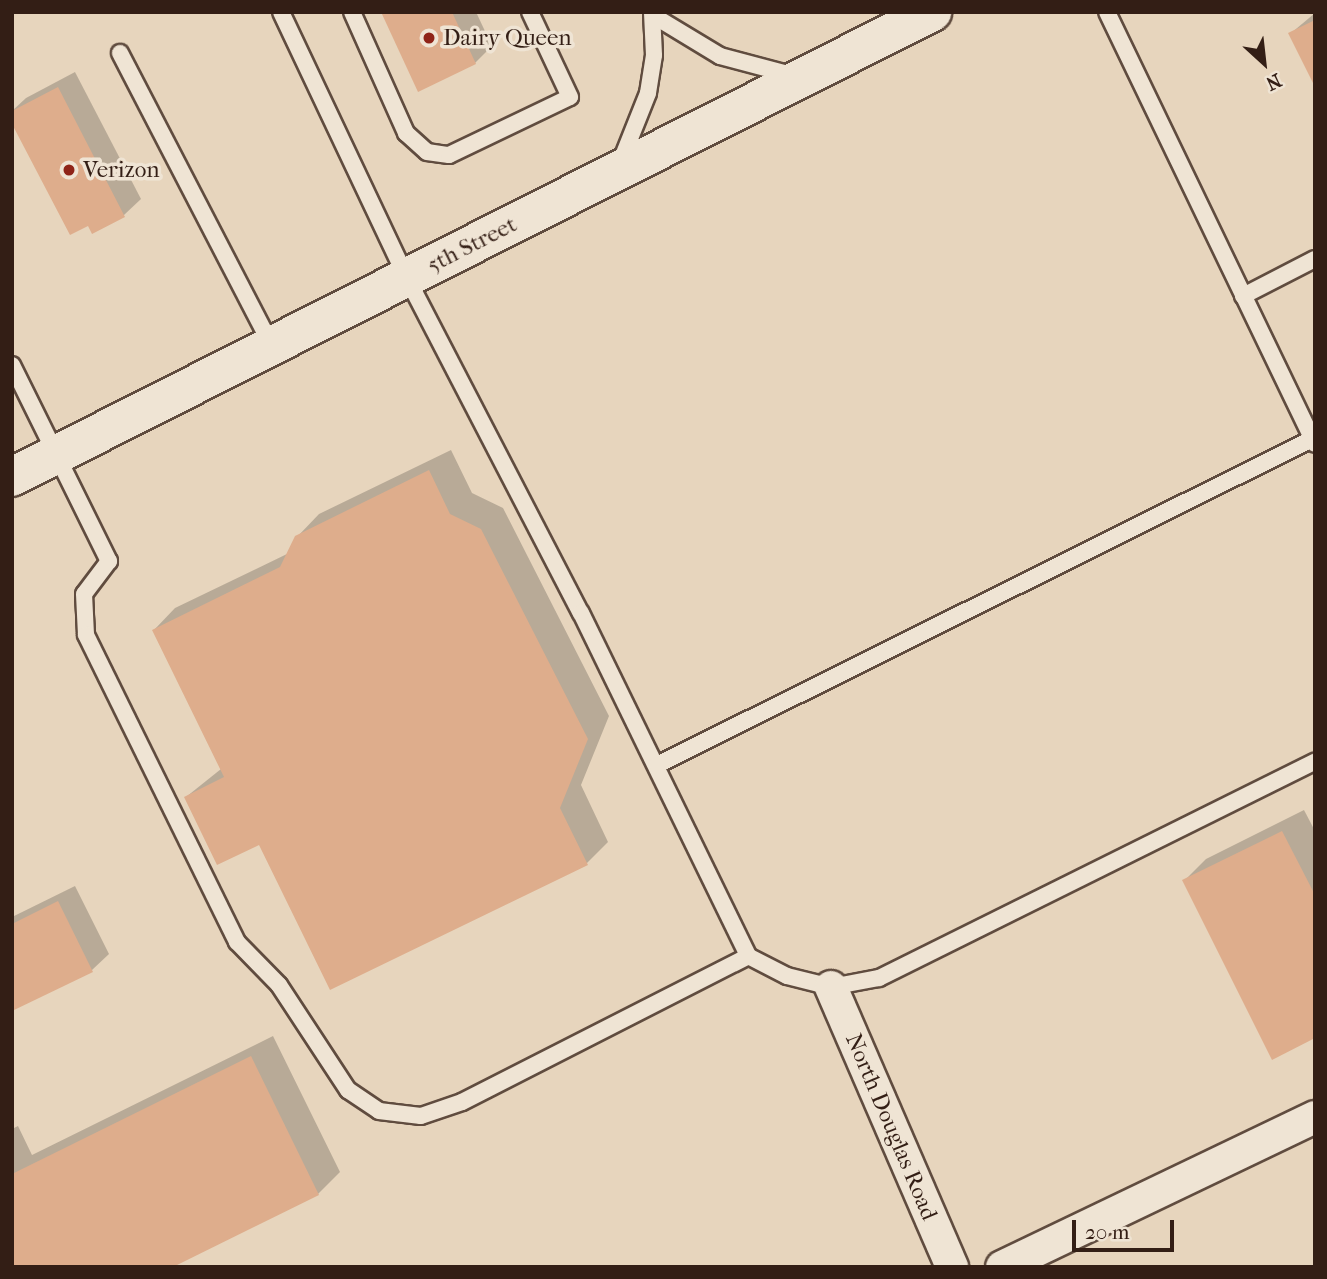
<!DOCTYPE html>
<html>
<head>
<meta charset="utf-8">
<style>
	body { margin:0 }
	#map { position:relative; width:1327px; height:1279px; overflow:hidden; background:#e7d5bd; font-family:"IM FELL French Canon",serif }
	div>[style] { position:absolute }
	.shadow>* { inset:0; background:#0003 }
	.building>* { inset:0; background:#dead8c }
	.roads { filter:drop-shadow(2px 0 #604c3f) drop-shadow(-2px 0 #604c3f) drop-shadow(0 2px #604c3f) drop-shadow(0 -2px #604c3f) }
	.lane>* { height:16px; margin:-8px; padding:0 8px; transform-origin:8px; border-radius:8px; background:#efe4d4 }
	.street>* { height:32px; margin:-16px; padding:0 16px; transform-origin:16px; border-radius:16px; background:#efe4d4 }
	.secondary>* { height:38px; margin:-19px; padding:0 19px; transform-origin:19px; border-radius:19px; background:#efe4d4 }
	.dots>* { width:19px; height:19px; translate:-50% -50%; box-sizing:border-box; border:4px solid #efe4d4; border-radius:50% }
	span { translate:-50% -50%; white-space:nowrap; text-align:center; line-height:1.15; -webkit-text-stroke:7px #efe4d4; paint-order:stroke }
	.poi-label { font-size:23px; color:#331e15 }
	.left { translate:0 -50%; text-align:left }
	.street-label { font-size:23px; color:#331e15 }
	.frame { position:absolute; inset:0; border:14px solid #331e15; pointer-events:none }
	.north { position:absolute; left:1229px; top:28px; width:70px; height:70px; -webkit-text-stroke:5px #efe4d4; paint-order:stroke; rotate:153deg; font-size:19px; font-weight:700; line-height:28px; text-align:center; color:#331e15 }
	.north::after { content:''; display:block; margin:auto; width:24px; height:32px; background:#331e15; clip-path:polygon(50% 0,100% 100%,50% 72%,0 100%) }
	.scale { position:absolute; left:1072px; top:1220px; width:102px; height:32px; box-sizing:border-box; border:4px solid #331e15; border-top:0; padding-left:9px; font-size:21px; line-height:24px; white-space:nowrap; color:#331e15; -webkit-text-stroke:5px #efe4d4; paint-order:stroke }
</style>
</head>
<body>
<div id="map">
	<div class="shadow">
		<i style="clip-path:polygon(383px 12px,476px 12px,492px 46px,475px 63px)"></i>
		<i style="clip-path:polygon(1315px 13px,1315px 83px,1290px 34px)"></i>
		<i style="clip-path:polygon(75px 72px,141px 199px,124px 215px,93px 232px,12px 111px,26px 98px)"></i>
		<i style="clip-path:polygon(451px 450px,472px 493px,503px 508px,609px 716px,581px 785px,608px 842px,587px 863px,260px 843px,186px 797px,221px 769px,154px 630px,175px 608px,289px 553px,297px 537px,319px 514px)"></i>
		<i style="clip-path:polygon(1304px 810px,1315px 831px,1315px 1036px,1184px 881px,1206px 859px)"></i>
		<i style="clip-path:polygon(75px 886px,109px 954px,92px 970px,12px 1009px,12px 917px)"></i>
		<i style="clip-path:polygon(273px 1036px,340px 1172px,318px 1194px,12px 1267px,12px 1129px,18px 1126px,32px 1155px)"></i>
	</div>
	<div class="building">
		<i style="clip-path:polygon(381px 12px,452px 12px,476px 64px,418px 92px)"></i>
		<i style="clip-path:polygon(1315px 20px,1315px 87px,1288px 33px)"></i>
		<i style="clip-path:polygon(58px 87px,125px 217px,92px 234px,88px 226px,70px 235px,12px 124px,12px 111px)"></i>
		<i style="clip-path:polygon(429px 470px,450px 514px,481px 529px,588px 739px,560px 808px,588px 865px,330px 990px,259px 845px,217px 865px,184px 797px,224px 777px,152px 630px,280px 567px,295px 536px)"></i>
		<i style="clip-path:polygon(1282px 831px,1315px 895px,1315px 1038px,1272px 1060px,1182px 880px)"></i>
		<i style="clip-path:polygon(58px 901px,93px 972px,12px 1011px,12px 924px)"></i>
		<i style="clip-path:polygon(251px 1056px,319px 1195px,173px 1267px,12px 1267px,12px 1174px)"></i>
	</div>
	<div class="roads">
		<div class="lane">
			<i style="left:281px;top:12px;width:294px;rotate:64.7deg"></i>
			<i style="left:407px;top:278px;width:377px;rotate:62.6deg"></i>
			<i style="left:581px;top:613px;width:381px;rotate:64deg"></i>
			<i style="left:748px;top:956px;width:44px;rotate:27.1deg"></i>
			<i style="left:787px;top:976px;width:45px;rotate:14deg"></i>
			<i style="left:831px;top:987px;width:49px;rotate:-10.6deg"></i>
			<i style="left:879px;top:978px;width:487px;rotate:-26.4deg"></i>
			<i style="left:352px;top:12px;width:133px;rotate:65.9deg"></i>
			<i style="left:406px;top:133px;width:28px;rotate:42deg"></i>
			<i style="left:427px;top:152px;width:22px;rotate:8deg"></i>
			<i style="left:449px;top:155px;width:134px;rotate:-25.6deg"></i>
			<i style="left:570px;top:97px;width:94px;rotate:-115.2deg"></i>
			<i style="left:1107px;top:12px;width:479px;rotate:64.3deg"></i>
			<i style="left:654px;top:16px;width:77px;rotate:31.2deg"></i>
			<i style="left:720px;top:56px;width:74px;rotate:14.8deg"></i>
			<i style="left:120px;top:53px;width:330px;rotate:62.6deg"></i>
			<i style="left:621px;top:161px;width:73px;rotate:-68.3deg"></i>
			<i style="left:648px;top:93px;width:38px;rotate:-81deg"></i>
			<i style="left:654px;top:55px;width:43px;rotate:-92.7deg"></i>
			<i style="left:1243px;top:296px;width:81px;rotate:-27.2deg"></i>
			<i style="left:12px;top:365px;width:219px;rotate:63.7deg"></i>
			<i style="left:109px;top:561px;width:41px;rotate:127.1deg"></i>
			<i style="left:84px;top:594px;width:41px;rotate:87.2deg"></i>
			<i style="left:86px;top:635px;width:342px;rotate:63.8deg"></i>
			<i style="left:237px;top:942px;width:60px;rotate:45.7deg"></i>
			<i style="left:279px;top:985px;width:126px;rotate:56.7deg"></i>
			<i style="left:348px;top:1090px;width:37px;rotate:34deg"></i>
			<i style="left:379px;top:1111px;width:42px;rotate:6.8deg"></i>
			<i style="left:421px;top:1116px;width:43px;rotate:-18.9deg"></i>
			<i style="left:462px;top:1102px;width:321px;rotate:-27deg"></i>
			<i style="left:657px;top:765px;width:732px;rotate:-26.46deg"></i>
		</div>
		<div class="street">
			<i style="left:831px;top:987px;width:305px;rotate:66.6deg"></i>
			<i style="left:1002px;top:1267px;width:347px;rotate:-25.6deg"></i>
		</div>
		<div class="secondary">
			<i style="left:12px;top:477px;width:1031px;rotate:-26.81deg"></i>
		</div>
	</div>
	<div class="dots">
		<i style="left:429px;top:38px;background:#8f2418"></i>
		<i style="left:69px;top:170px;background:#8f2418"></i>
	</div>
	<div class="poi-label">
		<span class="left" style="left:443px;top:38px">Dairy Queen</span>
		<span class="left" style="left:83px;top:170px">Verizon</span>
	</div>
	<div class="street-label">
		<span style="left:472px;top:245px;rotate:-27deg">5th Street</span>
		<span style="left:891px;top:1127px;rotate:67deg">North Douglas Road</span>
	</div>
	<div class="frame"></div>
	<div class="north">N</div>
	<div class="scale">20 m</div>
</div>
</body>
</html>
